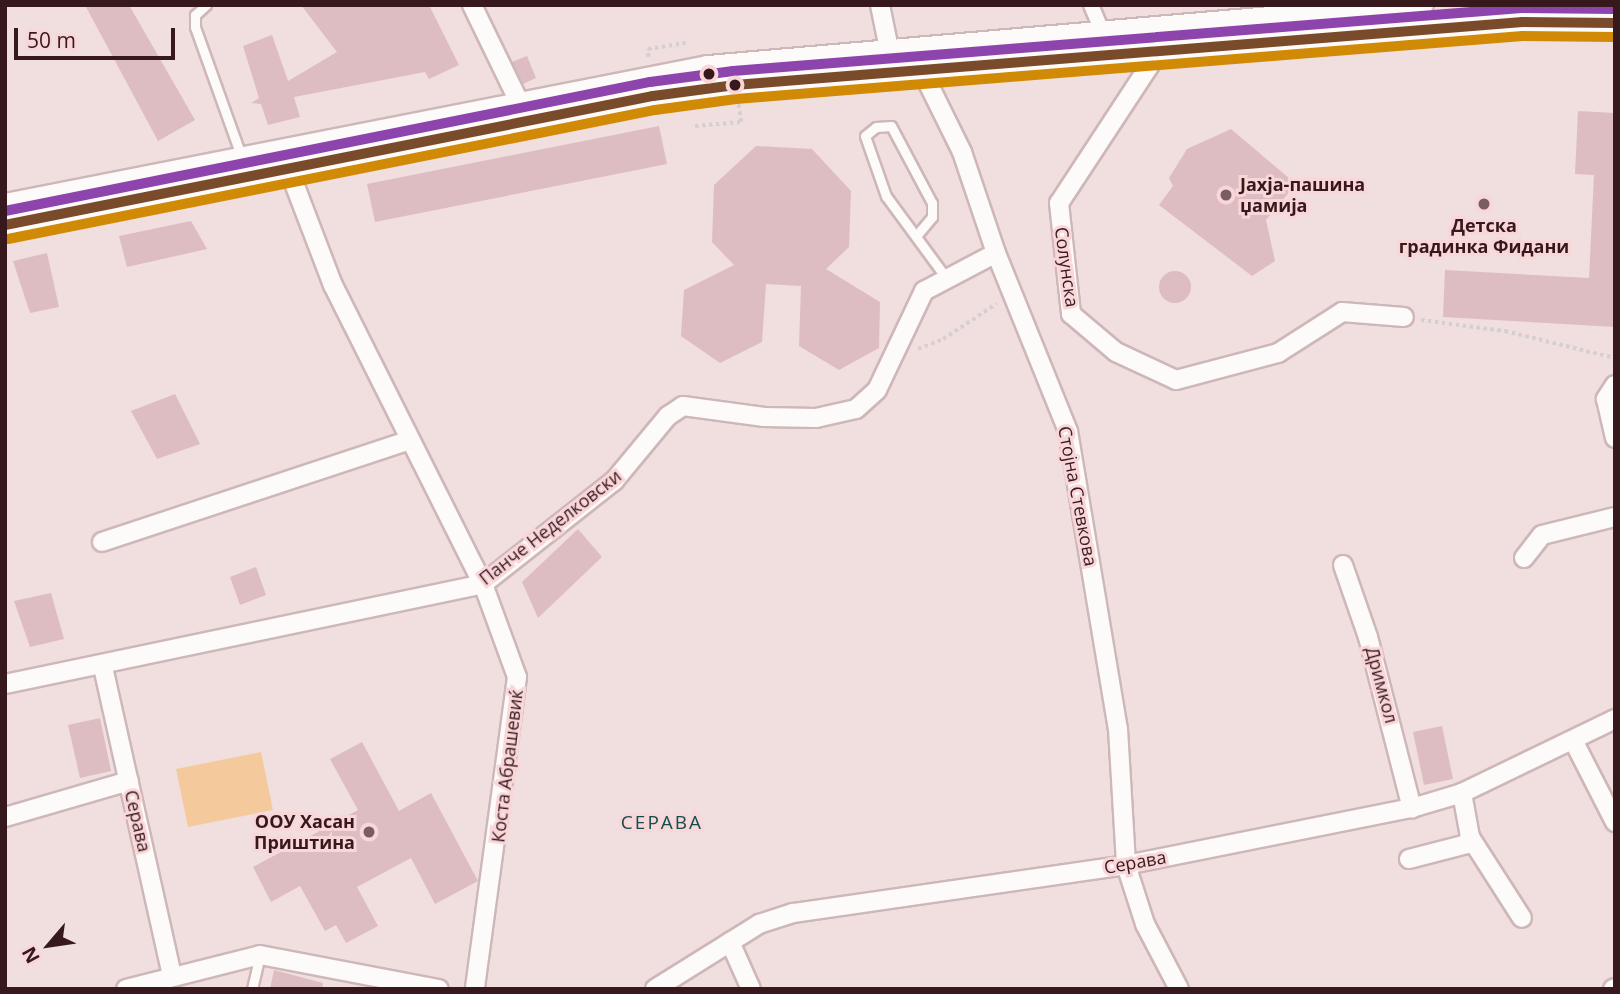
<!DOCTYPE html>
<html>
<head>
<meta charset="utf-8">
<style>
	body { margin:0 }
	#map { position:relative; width:1620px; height:994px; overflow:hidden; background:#f1dedf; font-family:"Open Sans",sans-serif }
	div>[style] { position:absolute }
	.green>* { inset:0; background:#f4ca9c }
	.building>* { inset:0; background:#ddbdc1 }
	.round { border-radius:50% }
	.path>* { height:3.5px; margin-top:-1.75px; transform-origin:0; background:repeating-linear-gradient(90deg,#d6cfd0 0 3.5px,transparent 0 7px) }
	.roads { filter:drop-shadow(2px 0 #ceb7b8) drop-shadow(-2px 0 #ceb7b8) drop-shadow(0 2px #ceb7b8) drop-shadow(0 -2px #ceb7b8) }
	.service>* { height:9px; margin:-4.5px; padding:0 4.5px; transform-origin:4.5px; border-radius:4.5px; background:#fdfafa }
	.pedestrian>* { height:14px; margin:-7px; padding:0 7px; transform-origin:7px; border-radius:7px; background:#fdfafa }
	.minor>* { height:18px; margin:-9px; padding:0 9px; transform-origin:9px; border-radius:9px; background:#fdfafa }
	.tertiary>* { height:23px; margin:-11.5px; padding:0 11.5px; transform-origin:11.5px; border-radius:11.5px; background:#fdfafa }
	.bus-1>* { height:10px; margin:-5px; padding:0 5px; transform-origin:5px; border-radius:5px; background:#7a4b2a }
	.bus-2>* { height:10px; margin:-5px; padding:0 5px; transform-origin:5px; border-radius:5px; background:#d18a06 }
	.bus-3>* { height:10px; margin:-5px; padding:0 5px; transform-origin:5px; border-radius:5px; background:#8e44ad }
	.dots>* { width:19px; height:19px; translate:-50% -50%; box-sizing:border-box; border:4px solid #f9d6d8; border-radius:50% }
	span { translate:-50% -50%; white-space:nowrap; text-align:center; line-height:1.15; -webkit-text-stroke:6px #f9d6d8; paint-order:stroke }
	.poi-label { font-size:18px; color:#37191d; font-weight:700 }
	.left { translate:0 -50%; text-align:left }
	.right { translate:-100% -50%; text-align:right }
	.street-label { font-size:18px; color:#37191d }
	.neighbourhood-label { font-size:19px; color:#104e4d; letter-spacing:2px }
	.frame { position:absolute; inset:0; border:7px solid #37191d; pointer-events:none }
	.north { position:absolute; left:14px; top:910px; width:70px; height:70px; -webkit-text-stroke:5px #f9d6d8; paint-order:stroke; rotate:241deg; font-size:19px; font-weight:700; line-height:28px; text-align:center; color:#37191d }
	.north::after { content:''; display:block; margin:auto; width:24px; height:32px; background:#37191d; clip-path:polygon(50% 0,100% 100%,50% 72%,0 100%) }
	.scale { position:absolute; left:14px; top:28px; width:161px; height:32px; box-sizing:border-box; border:4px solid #37191d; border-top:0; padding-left:9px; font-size:21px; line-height:24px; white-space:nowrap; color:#37191d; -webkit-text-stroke:5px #f9d6d8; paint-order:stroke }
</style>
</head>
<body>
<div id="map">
	<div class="green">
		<i style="clip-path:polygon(261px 752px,273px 810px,188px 827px,176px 769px)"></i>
	</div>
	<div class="building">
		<i style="clip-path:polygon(85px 5px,129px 5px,195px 120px,158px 141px)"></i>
		<i style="clip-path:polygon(301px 5px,429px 5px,459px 65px,429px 79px,425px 72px,294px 97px,300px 117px,268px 125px,261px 104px,251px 103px,259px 98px,243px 46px,272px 35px,288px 81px,337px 52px)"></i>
		<i style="clip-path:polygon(527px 56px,536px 78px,523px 84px,512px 62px)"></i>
		<i style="clip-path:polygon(1578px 111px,1615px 113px,1615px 327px,1443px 317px,1445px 270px,1589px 278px,1594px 175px,1575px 174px)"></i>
		<i style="clip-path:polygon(659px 126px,667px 164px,375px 222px,367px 184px)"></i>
		<i style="clip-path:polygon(1231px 129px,1296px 184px,1266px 220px,1275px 261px,1252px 276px,1159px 205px,1173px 186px,1169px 178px,1187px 149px)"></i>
		<i style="clip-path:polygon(756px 146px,812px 149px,851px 191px,849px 247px,826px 269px,880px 302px,879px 348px,839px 370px,799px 346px,801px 286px,766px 284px,762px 342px,720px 363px,681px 336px,684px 290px,734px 265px,712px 242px,714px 185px)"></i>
		<i style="clip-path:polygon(191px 221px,207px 249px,127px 267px,119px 236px)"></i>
		<i style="clip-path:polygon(47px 253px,59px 307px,30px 313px,13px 261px)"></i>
		<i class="round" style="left:1159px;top:271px;width:32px;height:32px"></i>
		<i style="clip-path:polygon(175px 394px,200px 444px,157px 459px,131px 411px)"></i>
		<i style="clip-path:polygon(578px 529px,602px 557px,538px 618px,522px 582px)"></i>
		<i style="clip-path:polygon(256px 567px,266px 595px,240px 605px,230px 577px)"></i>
		<i style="clip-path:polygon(51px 593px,64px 639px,30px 647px,14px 601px)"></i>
		<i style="clip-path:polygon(100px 718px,111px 771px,80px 778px,68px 725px)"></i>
		<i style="clip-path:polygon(1442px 726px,1453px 779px,1424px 785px,1413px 732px)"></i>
		<i style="clip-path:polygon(362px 742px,399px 811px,431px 793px,478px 881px,435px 904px,411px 858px,357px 887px,378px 926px,346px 943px,336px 925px,325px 931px,300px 886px,271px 902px,253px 867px,358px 810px,330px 759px)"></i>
		<i style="clip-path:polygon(274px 970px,323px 983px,322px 989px,270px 989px)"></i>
	</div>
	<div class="path">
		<i style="left:648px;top:57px;width:8px;rotate:-90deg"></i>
		<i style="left:648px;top:49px;width:38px;rotate:-9deg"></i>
		<i style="left:695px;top:126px;width:46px;rotate:-5deg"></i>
		<i style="left:741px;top:122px;width:18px;rotate:-99deg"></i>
		<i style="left:1421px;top:320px;width:85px;rotate:7.5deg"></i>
		<i style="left:1505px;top:331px;width:113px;rotate:13.8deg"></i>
		<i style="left:918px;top:349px;width:27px;rotate:-22deg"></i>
		<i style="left:943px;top:339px;width:64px;rotate:-33.4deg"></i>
	</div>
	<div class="roads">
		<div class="service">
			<i style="left:206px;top:5px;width:15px;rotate:138deg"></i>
			<i style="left:195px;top:15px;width:12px;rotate:90deg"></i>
			<i style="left:195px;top:27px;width:139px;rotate:70.3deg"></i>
			<i style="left:916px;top:236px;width:25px;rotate:-50deg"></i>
			<i style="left:932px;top:217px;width:14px;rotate:-90deg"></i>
			<i style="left:932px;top:203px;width:87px;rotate:-118deg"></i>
			<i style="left:891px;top:126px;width:15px;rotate:176deg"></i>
			<i style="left:876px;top:127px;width:14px;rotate:141deg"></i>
			<i style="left:865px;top:136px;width:64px;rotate:70.7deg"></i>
			<i style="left:886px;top:196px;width:103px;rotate:53.7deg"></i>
			<i style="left:252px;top:989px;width:35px;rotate:-77deg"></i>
		</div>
		<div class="pedestrian">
			<i style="left:1091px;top:5px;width:28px;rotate:67deg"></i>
		</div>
		<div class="minor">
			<i style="left:472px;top:5px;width:108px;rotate:64.1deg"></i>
			<i style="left:880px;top:5px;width:45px;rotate:78.4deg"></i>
			<i style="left:1159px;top:51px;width:182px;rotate:123.3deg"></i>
			<i style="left:1059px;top:203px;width:112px;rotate:83.8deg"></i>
			<i style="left:1071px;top:314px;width:59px;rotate:40.2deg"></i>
			<i style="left:1116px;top:352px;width:66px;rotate:25deg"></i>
			<i style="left:1176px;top:380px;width:106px;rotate:-14.8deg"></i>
			<i style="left:1278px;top:353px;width:76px;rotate:-32.6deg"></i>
			<i style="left:1342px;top:312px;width:62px;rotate:4.6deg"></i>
			<i style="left:921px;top:69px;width:93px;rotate:63.7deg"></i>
			<i style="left:962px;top:152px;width:107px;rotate:71.4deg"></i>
			<i style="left:996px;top:253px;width:192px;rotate:68deg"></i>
			<i style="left:1068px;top:431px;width:302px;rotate:80.5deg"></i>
			<i style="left:1118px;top:729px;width:136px;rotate:86.6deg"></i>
			<i style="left:1126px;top:865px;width:62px;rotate:72.1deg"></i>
			<i style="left:1145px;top:924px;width:73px;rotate:62.4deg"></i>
			<i style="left:284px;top:157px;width:137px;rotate:69.1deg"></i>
			<i style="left:333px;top:285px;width:335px;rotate:63.4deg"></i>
			<i style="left:483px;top:584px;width:99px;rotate:69.9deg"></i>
			<i style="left:517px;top:677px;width:315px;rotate:97.7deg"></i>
			<i style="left:1615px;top:385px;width:17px;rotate:123deg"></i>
			<i style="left:1606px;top:399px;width:40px;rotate:77deg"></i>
			<i style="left:102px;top:542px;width:322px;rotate:-18.3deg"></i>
			<i style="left:1524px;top:558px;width:29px;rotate:-52deg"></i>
			<i style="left:1542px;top:535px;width:75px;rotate:-13.9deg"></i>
			<i style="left:1343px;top:565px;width:76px;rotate:70.9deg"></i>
			<i style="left:1368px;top:637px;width:177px;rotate:75.6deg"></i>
			<i style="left:103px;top:667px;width:317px;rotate:77.4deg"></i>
			<i style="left:5px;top:684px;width:488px;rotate:-11.8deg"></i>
			<i style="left:483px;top:584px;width:167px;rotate:-38.2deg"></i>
			<i style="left:614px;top:481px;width:85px;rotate:-50.3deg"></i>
			<i style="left:668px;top:416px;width:18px;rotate:-34deg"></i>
			<i style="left:683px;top:406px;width:82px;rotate:7.7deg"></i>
			<i style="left:764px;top:417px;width:52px;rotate:1.1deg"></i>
			<i style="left:816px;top:418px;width:41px;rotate:-12.7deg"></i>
			<i style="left:856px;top:409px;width:28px;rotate:-42deg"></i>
			<i style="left:877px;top:390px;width:110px;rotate:-64.6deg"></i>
			<i style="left:924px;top:291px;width:81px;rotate:-27.8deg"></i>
			<i style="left:1574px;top:742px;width:90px;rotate:62.9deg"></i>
			<i style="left:5px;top:817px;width:129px;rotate:-16.2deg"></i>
			<i style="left:1470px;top:837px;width:96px;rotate:57.3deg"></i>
			<i style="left:1409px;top:859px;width:60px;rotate:-14.5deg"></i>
			<i style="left:1467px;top:844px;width:8px;rotate:-67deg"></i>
			<i style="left:1470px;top:837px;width:45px;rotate:-100.3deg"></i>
			<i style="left:730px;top:942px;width:51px;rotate:65.9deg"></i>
			<i style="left:126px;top:989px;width:138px;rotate:-14.2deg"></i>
			<i style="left:260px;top:955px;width:182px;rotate:10.8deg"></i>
			<i style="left:655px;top:989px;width:123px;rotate:-32deg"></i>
			<i style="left:759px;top:924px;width:36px;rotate:-18deg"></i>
			<i style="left:793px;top:913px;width:336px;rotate:-8.2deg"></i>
			<i style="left:1126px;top:865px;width:292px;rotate:-11.3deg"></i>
			<i style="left:1412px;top:808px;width:52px;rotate:-16.7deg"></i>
			<i style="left:1462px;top:793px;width:170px;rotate:-25.8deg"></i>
			<i style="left:1613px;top:989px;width:2px;rotate:-27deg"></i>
		</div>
		<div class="tertiary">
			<i style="left:5px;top:205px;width:716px;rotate:-11.11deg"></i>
			<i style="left:708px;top:67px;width:715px;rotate:-4.98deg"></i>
			<i style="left:5px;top:225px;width:661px;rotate:-11.26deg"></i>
			<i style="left:653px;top:96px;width:83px;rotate:-7.6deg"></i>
			<i style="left:735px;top:85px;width:790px;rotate:-4.58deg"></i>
			<i style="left:1522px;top:22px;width:93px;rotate:0.6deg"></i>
		</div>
	</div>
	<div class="bus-1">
		<i style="left:5px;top:225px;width:661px;rotate:-11.26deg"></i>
		<i style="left:653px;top:96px;width:83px;rotate:-7.6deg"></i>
		<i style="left:735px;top:85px;width:790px;rotate:-4.58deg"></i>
		<i style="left:1522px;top:22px;width:93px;rotate:0.6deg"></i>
	</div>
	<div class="bus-2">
		<i style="left:8px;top:239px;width:660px;rotate:-11.28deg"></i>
		<i style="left:655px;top:110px;width:82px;rotate:-7.7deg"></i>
		<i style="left:736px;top:99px;width:789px;rotate:-4.58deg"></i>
		<i style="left:1522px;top:36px;width:93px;rotate:0.6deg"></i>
	</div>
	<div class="bus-3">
		<i style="left:5px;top:211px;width:658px;rotate:-11.31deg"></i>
		<i style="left:650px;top:82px;width:84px;rotate:-7.5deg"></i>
		<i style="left:733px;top:71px;width:791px;rotate:-4.57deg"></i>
		<i style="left:1521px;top:8px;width:94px;rotate:0.6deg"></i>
	</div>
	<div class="dots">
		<i style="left:709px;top:74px;background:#37191d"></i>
		<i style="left:735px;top:85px;background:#37191d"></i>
		<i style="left:1226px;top:195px;background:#785e61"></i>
		<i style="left:1484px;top:204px;background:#785e61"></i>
		<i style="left:369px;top:832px;background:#785e61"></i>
	</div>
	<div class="poi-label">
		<span class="left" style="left:1240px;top:195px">Јахја-пашина<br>џамија</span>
		<span style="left:1484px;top:236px">Детска<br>градинка Фидани</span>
		<span class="right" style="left:355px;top:832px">ООУ Хасан<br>Приштина</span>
	</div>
	<div class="street-label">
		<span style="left:1067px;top:267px;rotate:82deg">Солунска</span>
		<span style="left:1078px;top:496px;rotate:79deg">Стојна Стевкова</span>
		<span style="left:550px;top:527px;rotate:-38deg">Панче Неделковски</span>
		<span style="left:1382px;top:685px;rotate:75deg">Дримкол</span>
		<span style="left:507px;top:766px;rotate:-83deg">Коста Абрашевиќ</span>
		<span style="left:138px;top:821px;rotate:77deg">Серава</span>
		<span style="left:1135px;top:862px;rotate:-10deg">Серава</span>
	</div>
	<div class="neighbourhood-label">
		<span style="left:662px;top:823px">СЕРАВА</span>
	</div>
	<div class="frame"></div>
	<div class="north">N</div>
	<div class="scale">50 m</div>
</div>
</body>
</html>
